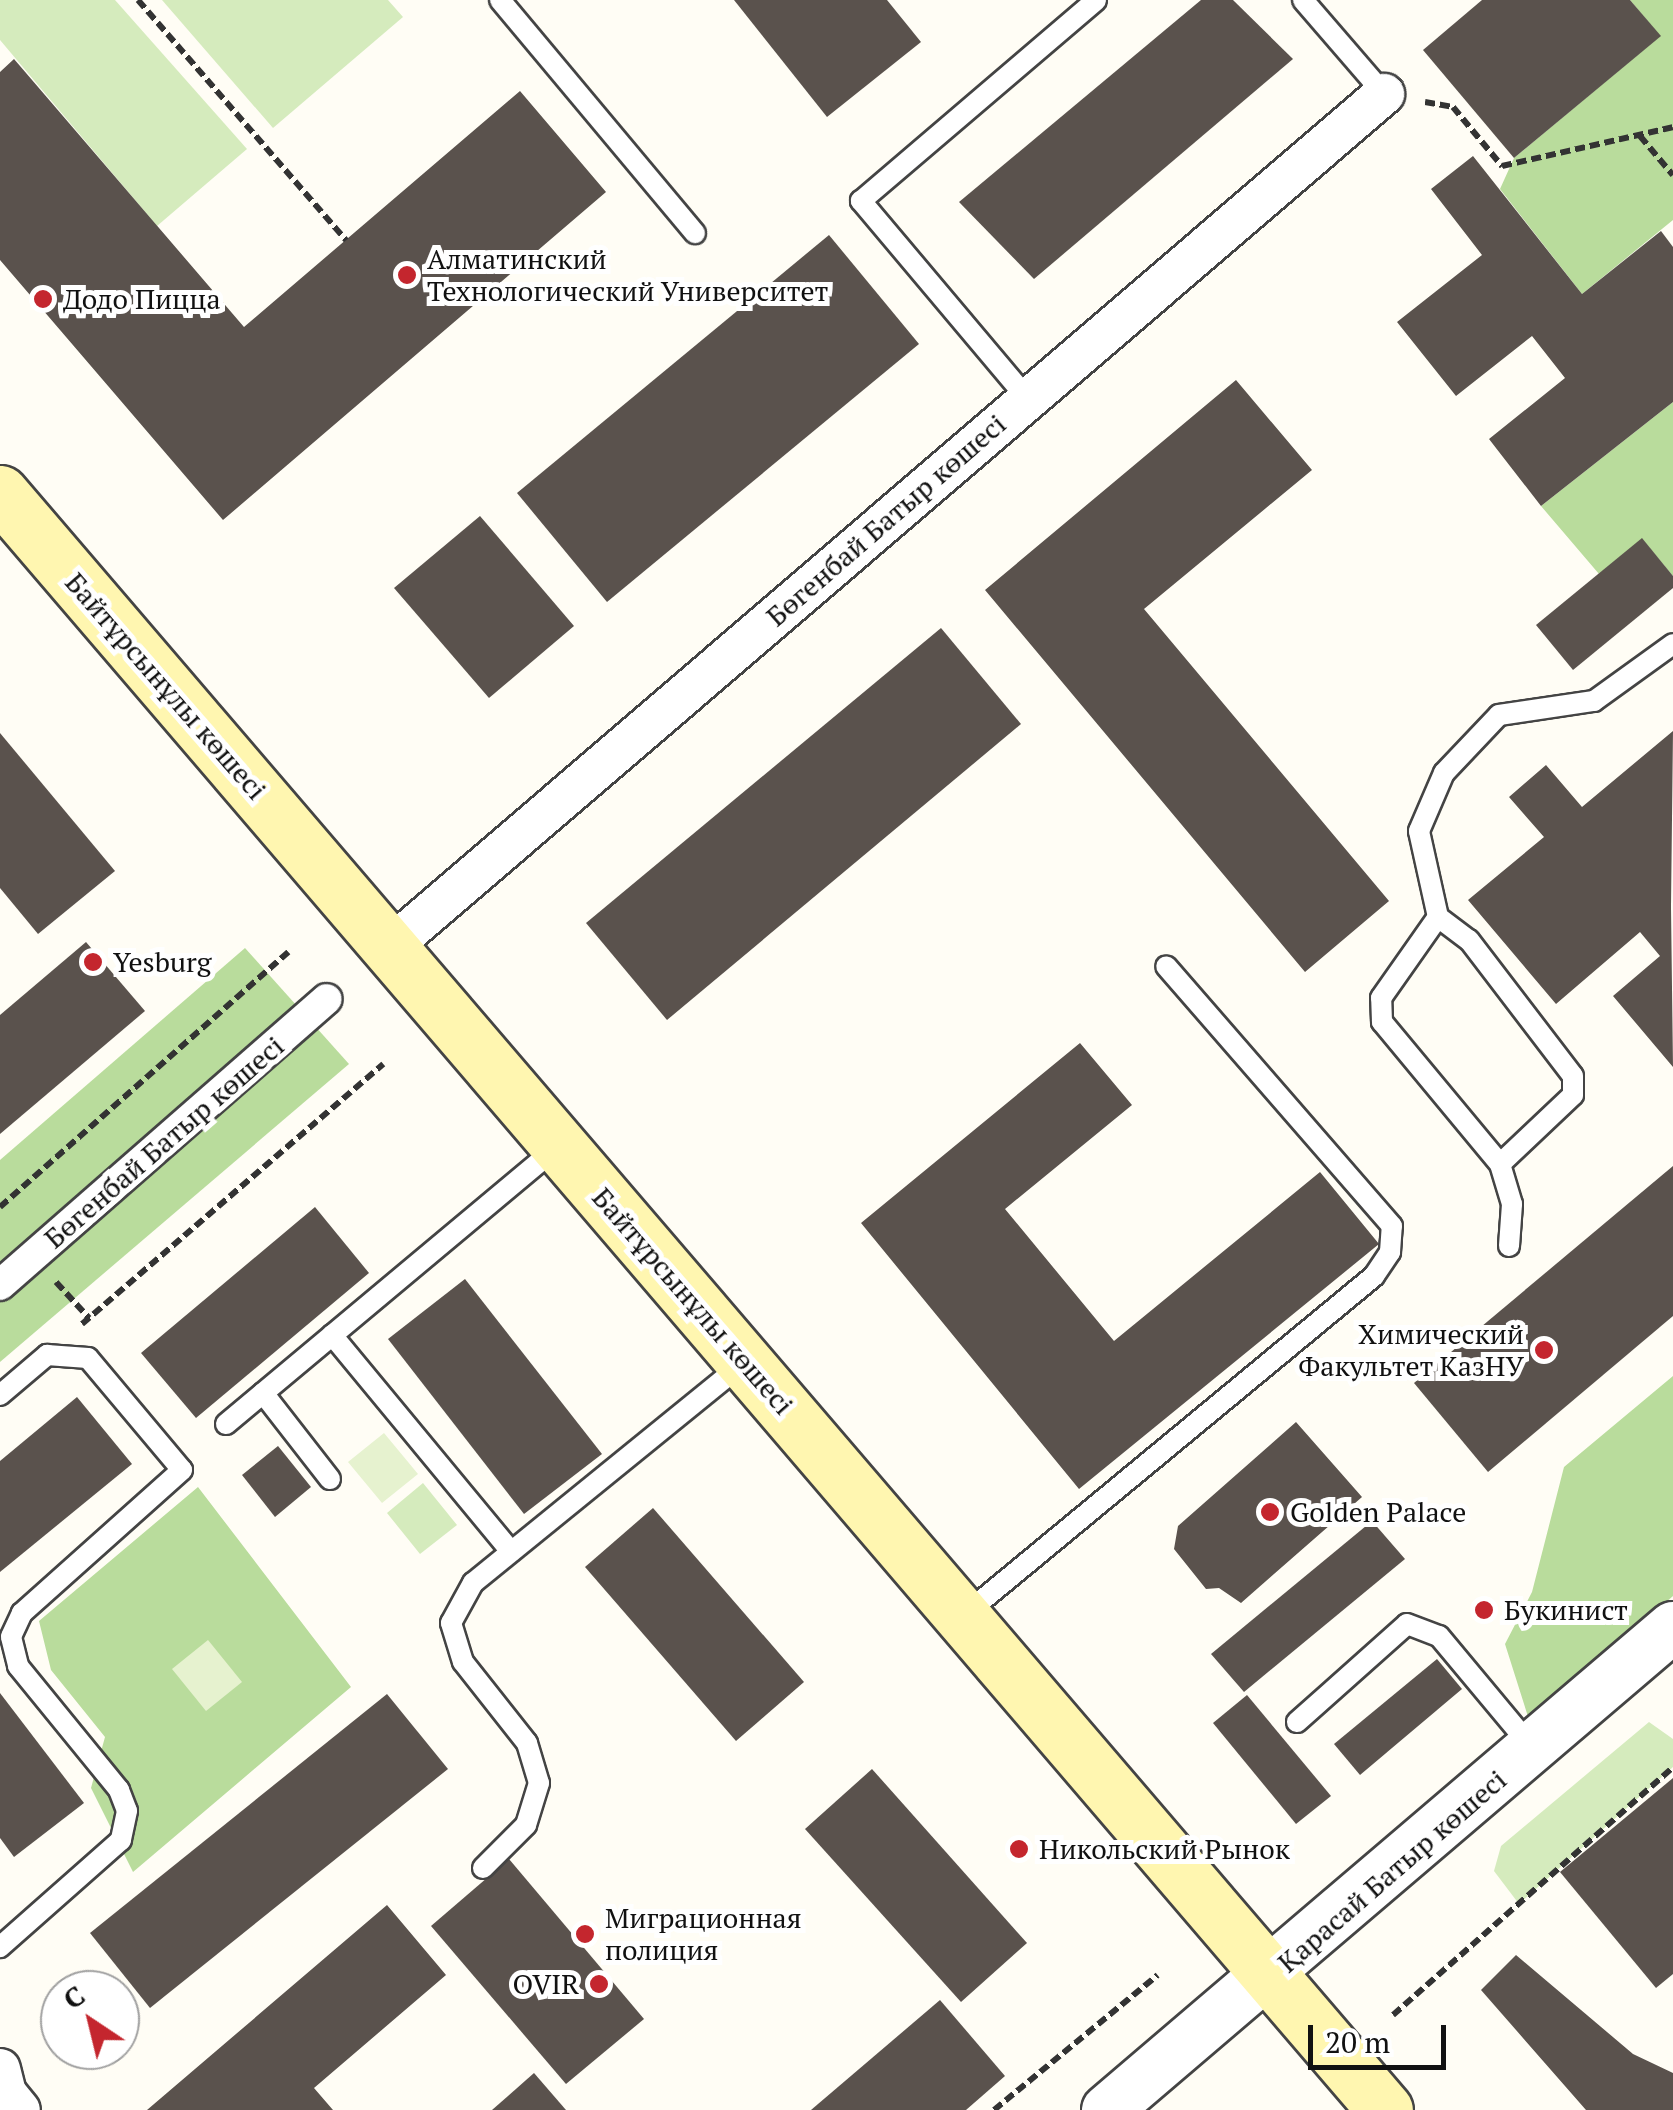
<!DOCTYPE html>
<html>
<head>
<meta charset="utf-8">
<style>
	body { margin:0 }
	#map { position:relative; width:1673px; height:2110px; overflow:hidden; background:#fffdf5; font-family:"PT Serif",serif }
	div>[style] { position:absolute }
	.green>* { inset:0; background:#d5ebbd }
	.forest>* { inset:0; background:#b9dc9c }
	.pitch>* { inset:0; background:#e6f2cf }
	.building>* { inset:0; background:#5a524d }
	.path>* { height:6px; margin-top:-3px; transform-origin:0; background:repeating-linear-gradient(90deg,#333 0 10px,transparent 0 15px) }
	.roads { filter:drop-shadow(2px 0 #444) drop-shadow(-2px 0 #444) drop-shadow(0 2px #444) drop-shadow(0 -2px #444) }
	.service>* { height:20px; margin:-10px; padding:0 10px; transform-origin:10px; border-radius:10px; background:#fff }
	.pedestrian>* { height:30px; margin:-15px; padding:0 15px; transform-origin:15px; border-radius:15px; background:#fff }
	.minor>* { height:40px; margin:-20px; padding:0 20px; transform-origin:20px; border-radius:20px; background:#fff }
	.tertiary>* { height:50px; margin:-25px; padding:0 25px; transform-origin:25px; border-radius:25px; background:#fff }
	.secondary>* { height:55px; margin:-27.5px; padding:0 27.5px; transform-origin:27.5px; border-radius:27.5px; background:#fff6b0 }
	.dots>* { width:28px; height:28px; translate:-50% -50%; box-sizing:border-box; border:5px solid #fff; border-radius:50% }
	span { translate:-50% -50%; white-space:nowrap; text-align:center; line-height:1.15; -webkit-text-stroke:10px #fff; paint-order:stroke }
	.poi-label { font-size:28px; color:#111 }
	.left { translate:0 -50%; text-align:left }
	.right { translate:-100% -50%; text-align:right }
	.street-label { font-size:28px; color:#111 }
	.north { position:absolute; left:40px; top:1970px; width:100px; height:100px; box-sizing:border-box; background:#fff; border:2px solid #a0a0a0; border-radius:50%; rotate:325deg; font-size:28px; font-weight:700; line-height:40px; text-align:center; color:#111 }
	.north::after { content:''; display:block; margin:auto; width:35px; height:45px; background:#c4262e; clip-path:polygon(50% 0,100% 100%,50% 72%,0 100%) }
	.scale { position:absolute; left:1308px; top:2025px; width:138px; height:45px; box-sizing:border-box; border:5px solid #111; border-top:0; padding-left:12px; font-size:30px; line-height:35px; white-space:nowrap; color:#111; -webkit-text-stroke:8px #fff; paint-order:stroke }
</style>
</head>
<body>
<div id="map">
	<div class="green">
		<i style="clip-path:polygon(0 0,115px 0,247px 149px,157px 226px,0 40px)"></i>
		<i style="clip-path:polygon(162px 0,388px 0,403px 17px,273px 128px)"></i>
		<i style="clip-path:polygon(423px 1483px,457px 1525px,420px 1554px,387px 1513px)"></i>
		<i style="clip-path:polygon(1649px 1722px,1673px 1739px,1673px 1767px,1519px 1904px,1494px 1871px,1501px 1846px)"></i>
	</div>
	<div class="forest">
		<i style="clip-path:polygon(1630px 0,1673px 0,1673px 220px,1582px 294px,1500px 189px,1514px 158px,1660px 36px)"></i>
		<i style="clip-path:polygon(1673px 402px,1673px 576px,1642px 539px,1599px 574px,1541px 506px)"></i>
		<i style="clip-path:polygon(245px 948px,349px 1064px,0 1362px,0 1160px)"></i>
		<i style="clip-path:polygon(1673px 1376px,1673px 1596px,1530px 1723px,1505px 1644px,1532px 1592px,1564px 1467px)"></i>
		<i style="clip-path:polygon(198px 1487px,351px 1687px,133px 1872px,91px 1788px,105px 1737px,51px 1670px,39px 1621px)"></i>
	</div>
	<div class="pitch">
		<i style="clip-path:polygon(384px 1433px,418px 1474px,382px 1503px,348px 1462px)"></i>
		<i style="clip-path:polygon(208px 1640px,242px 1682px,206px 1711px,172px 1669px)"></i>
	</div>
	<div class="building">
		<i style="clip-path:polygon(734px 0,887px 0,921px 42px,827px 117px)"></i>
		<i style="clip-path:polygon(1201px 0,1233px 0,1293px 59px,1034px 279px,959px 202px)"></i>
		<i style="clip-path:polygon(1482px 0,1630px 0,1661px 36px,1514px 158px,1423px 50px)"></i>
		<i style="clip-path:polygon(14px 59px,244px 327px,520px 91px,606px 192px,223px 520px,0 260px,0 72px)"></i>
		<i style="clip-path:polygon(1473px 156px,1582px 294px,1661px 231px,1673px 247px,1673px 402px,1541px 506px,1489px 439px,1565px 378px,1532px 336px,1456px 396px,1397px 322px,1482px 255px,1431px 189px)"></i>
		<i style="clip-path:polygon(829px 235px,919px 344px,607px 602px,517px 493px)"></i>
		<i style="clip-path:polygon(1236px 380px,1312px 470px,1144px 609px,1389px 901px,1305px 972px,985px 590px)"></i>
		<i style="clip-path:polygon(480px 516px,574px 626px,489px 698px,394px 588px)"></i>
		<i style="clip-path:polygon(1642px 538px,1673px 576px,1673px 588px,1573px 670px,1536px 625px)"></i>
		<i style="clip-path:polygon(941px 628px,1021px 724px,667px 1020px,586px 923px)"></i>
		<i style="clip-path:polygon(1673px 731px,1671px 907px,1673px 1067px,1613px 996px,1660px 956px,1640px 932px,1556px 1004px,1468px 900px,1544px 837px,1509px 797px,1546px 765px,1582px 807px)"></i>
		<i style="clip-path:polygon(0 733px,115px 871px,38px 934px,0 888px)"></i>
		<i style="clip-path:polygon(86px 942px,145px 1011px,0 1134px,0 1015px)"></i>
		<i style="clip-path:polygon(1080px 1043px,1132px 1105px,1005px 1209px,1114px 1341px,1320px 1172px,1379px 1244px,1079px 1489px,861px 1223px)"></i>
		<i style="clip-path:polygon(1673px 1166px,1673px 1316px,1488px 1472px,1414px 1383px)"></i>
		<i style="clip-path:polygon(315px 1207px,369px 1273px,196px 1418px,141px 1353px)"></i>
		<i style="clip-path:polygon(465px 1279px,602px 1454px,524px 1514px,388px 1339px)"></i>
		<i style="clip-path:polygon(77px 1397px,132px 1464px,0 1572px,0 1461px)"></i>
		<i style="clip-path:polygon(1296px 1422px,1362px 1497px,1241px 1603px,1219px 1588px,1206px 1589px,1174px 1549px,1178px 1526px)"></i>
		<i style="clip-path:polygon(278px 1446px,311px 1487px,275px 1517px,242px 1475px)"></i>
		<i style="clip-path:polygon(653px 1508px,804px 1682px,736px 1741px,585px 1567px)"></i>
		<i style="clip-path:polygon(1372px 1521px,1405px 1559px,1244px 1692px,1211px 1654px)"></i>
		<i style="clip-path:polygon(1437px 1659px,1462px 1689px,1360px 1775px,1334px 1744px)"></i>
		<i style="clip-path:polygon(0 1693px,84px 1803px,14px 1857px,0 1838px)"></i>
		<i style="clip-path:polygon(387px 1694px,448px 1769px,150px 2008px,90px 1933px)"></i>
		<i style="clip-path:polygon(1247px 1695px,1331px 1796px,1296px 1824px,1213px 1723px)"></i>
		<i style="clip-path:polygon(872px 1769px,1027px 1943px,961px 2002px,805px 1829px)"></i>
		<i style="clip-path:polygon(1673px 1778px,1673px 1974px,1656px 1988px,1560px 1872px)"></i>
		<i style="clip-path:polygon(509px 1859px,644px 2019px,566px 2084px,431px 1926px)"></i>
		<i style="clip-path:polygon(387px 1905px,446px 1975px,314px 2088px,333px 2110px,147px 2110px)"></i>
		<i style="clip-path:polygon(1516px 1955px,1633px 2054px,1673px 2073px,1673px 2110px,1586px 2110px,1481px 1990px)"></i>
		<i style="clip-path:polygon(940px 2000px,1005px 2076px,966px 2110px,811px 2110px)"></i>
		<i style="clip-path:polygon(534px 2073px,566px 2110px,492px 2110px)"></i>
	</div>
	<div class="path">
		<i style="left:138px;top:0;width:318px;rotate:49.1deg"></i>
		<i style="left:1425px;top:102px;width:28px;rotate:10deg"></i>
		<i style="left:1453px;top:107px;width:77px;rotate:50.3deg"></i>
		<i style="left:1502px;top:166px;width:175px;rotate:-12.8deg"></i>
		<i style="left:1640px;top:136px;width:51px;rotate:49.8deg"></i>
		<i style="left:0;top:1207px;width:385px;rotate:-41.5deg"></i>
		<i style="left:56px;top:1282px;width:49px;rotate:47.5deg"></i>
		<i style="left:82px;top:1324px;width:398px;rotate:-40.8deg"></i>
		<i style="left:1393px;top:2015px;width:374px;rotate:-41.5deg"></i>
		<i style="left:994px;top:2110px;width:212px;rotate:-39.5deg"></i>
	</div>
	<div class="roads">
		<div class="service">
			<i style="left:500px;top:0;width:304px;rotate:50.1deg"></i>
			<i style="left:1303px;top:0;width:124px;rotate:49.2deg"></i>
			<i style="left:1027px;top:398px;width:258px;rotate:-130.1deg"></i>
			<i style="left:861px;top:201px;width:309px;rotate:-40.5deg"></i>
			<i style="left:1438px;top:917px;width:39px;rotate:37deg"></i>
			<i style="left:1469px;top:940px;width:171px;rotate:52.6deg"></i>
			<i style="left:1573px;top:1076px;width:19px;rotate:90deg"></i>
			<i style="left:1573px;top:1095px;width:100px;rotate:136.6deg"></i>
			<i style="left:1509px;top:1246px;width:42px;rotate:-85.9deg"></i>
			<i style="left:1512px;top:1204px;width:42px;rotate:-106.7deg"></i>
			<i style="left:1500px;top:1164px;width:185px;rotate:-129.7deg"></i>
			<i style="left:1382px;top:1022px;width:24px;rotate:-92deg"></i>
			<i style="left:1381px;top:998px;width:99px;rotate:-54.9deg"></i>
			<i style="left:1438px;top:917px;width:88px;rotate:-102.5deg"></i>
			<i style="left:1419px;top:831px;width:63px;rotate:-66.7deg"></i>
			<i style="left:1444px;top:773px;width:80px;rotate:-46.5deg"></i>
			<i style="left:1499px;top:715px;width:96px;rotate:-8.4deg"></i>
			<i style="left:1594px;top:701px;width:97px;rotate:-35.8deg"></i>
			<i style="left:332px;top:1335px;width:281px;rotate:50.4deg"></i>
			<i style="left:263px;top:1393px;width:109px;rotate:52.1deg"></i>
			<i style="left:0;top:1395px;width:62px;rotate:-40.4deg"></i>
			<i style="left:47px;top:1355px;width:41px;rotate:4.2deg"></i>
			<i style="left:88px;top:1358px;width:146px;rotate:50deg"></i>
			<i style="left:182px;top:1470px;width:215px;rotate:138.2deg"></i>
			<i style="left:22px;top:1613px;width:26px;rotate:115deg"></i>
			<i style="left:11px;top:1637px;width:30px;rotate:76deg"></i>
			<i style="left:18px;top:1666px;width:160px;rotate:50.8deg"></i>
			<i style="left:119px;top:1790px;width:22px;rotate:69deg"></i>
			<i style="left:127px;top:1811px;width:30px;rotate:102deg"></i>
			<i style="left:121px;top:1840px;width:162px;rotate:138.5deg"></i>
			<i style="left:226px;top:1424px;width:433px;rotate:-39.9deg"></i>
			<i style="left:964px;top:1615px;width:532px;rotate:-39.58deg"></i>
			<i style="left:1374px;top:1276px;width:29px;rotate:-56deg"></i>
			<i style="left:1390px;top:1252px;width:26px;rotate:-86deg"></i>
			<i style="left:1392px;top:1226px;width:344px;rotate:-131deg"></i>
			<i style="left:1297px;top:1722px;width:147px;rotate:-41.7deg"></i>
			<i style="left:1407px;top:1624px;width:34px;rotate:21deg"></i>
			<i style="left:1439px;top:1636px;width:147px;rotate:50.2deg"></i>
			<i style="left:483px;top:1868px;width:61px;rotate:-45deg"></i>
			<i style="left:526px;top:1825px;width:44px;rotate:-72.8deg"></i>
			<i style="left:539px;top:1783px;width:42px;rotate:-106.7deg"></i>
			<i style="left:527px;top:1743px;width:103px;rotate:-128.3deg"></i>
			<i style="left:463px;top:1662px;width:41px;rotate:-107.1deg"></i>
			<i style="left:451px;top:1623px;width:46px;rotate:-61.2deg"></i>
			<i style="left:473px;top:1583px;width:347px;rotate:-39.1deg"></i>
		</div>
		<div class="pedestrian">
			<i style="left:0;top:1285px;width:434px;rotate:-41.2deg"></i>
		</div>
		<div class="minor">
			<i style="left:390px;top:947px;width:1310px;rotate:-40.63deg"></i>
			<i style="left:0;top:2069px;width:25px;rotate:76deg"></i>
			<i style="left:6px;top:2093px;width:22px;rotate:51deg"></i>
		</div>
		<div class="tertiary">
			<i style="left:1107px;top:2110px;width:744px;rotate:-40.48deg"></i>
		</div>
		<div class="secondary">
			<i style="left:0;top:493px;width:2129px;rotate:49.42deg"></i>
		</div>
	</div>
	<div class="dots">
		<i style="left:407px;top:275px;background:#c4262e"></i>
		<i style="left:43px;top:299px;background:#c4262e"></i>
		<i style="left:93px;top:962px;background:#c4262e"></i>
		<i style="left:1544px;top:1350px;background:#c4262e"></i>
		<i style="left:1270px;top:1512px;background:#c4262e"></i>
		<i style="left:1484px;top:1610px;background:#c4262e"></i>
		<i style="left:1019px;top:1849px;background:#c4262e"></i>
		<i style="left:585px;top:1934px;background:#c4262e"></i>
		<i style="left:599px;top:1984px;background:#c4262e"></i>
	</div>
	<div class="poi-label">
		<span class="left" style="left:427px;top:275px">Алматинский<br>Технологический Университет</span>
		<span class="left" style="left:63px;top:299px">Додо Пицца</span>
		<span class="left" style="left:113px;top:962px">Yesburg</span>
		<span class="right" style="left:1524px;top:1350px">Химический<br>Факультет КазНУ</span>
		<span class="left" style="left:1290px;top:1512px">Golden Palace</span>
		<span class="left" style="left:1504px;top:1610px">Букинист</span>
		<span class="left" style="left:1039px;top:1849px">Никольский Рынок</span>
		<span class="left" style="left:605px;top:1934px">Миграционная<br>полиция</span>
		<span class="right" style="left:579px;top:1984px">OVIR</span>
	</div>
	<div class="street-label">
		<span style="left:886px;top:520px;rotate:-41deg">Бөгенбай Батыр көшесі</span>
		<span style="left:166px;top:686px;rotate:49deg">Байтұрсынұлы көшесі</span>
		<span style="left:164px;top:1142px;rotate:-41deg">Бөгенбай Батыр көшесі</span>
		<span style="left:693px;top:1301px;rotate:49deg">Байтұрсынұлы көшесі</span>
		<span style="left:1392px;top:1871px;rotate:-41deg">Қарасай Батыр көшесі</span>
	</div>
	<div class="north">С</div>
	<div class="scale">20 m</div>
</div>
</body>
</html>
